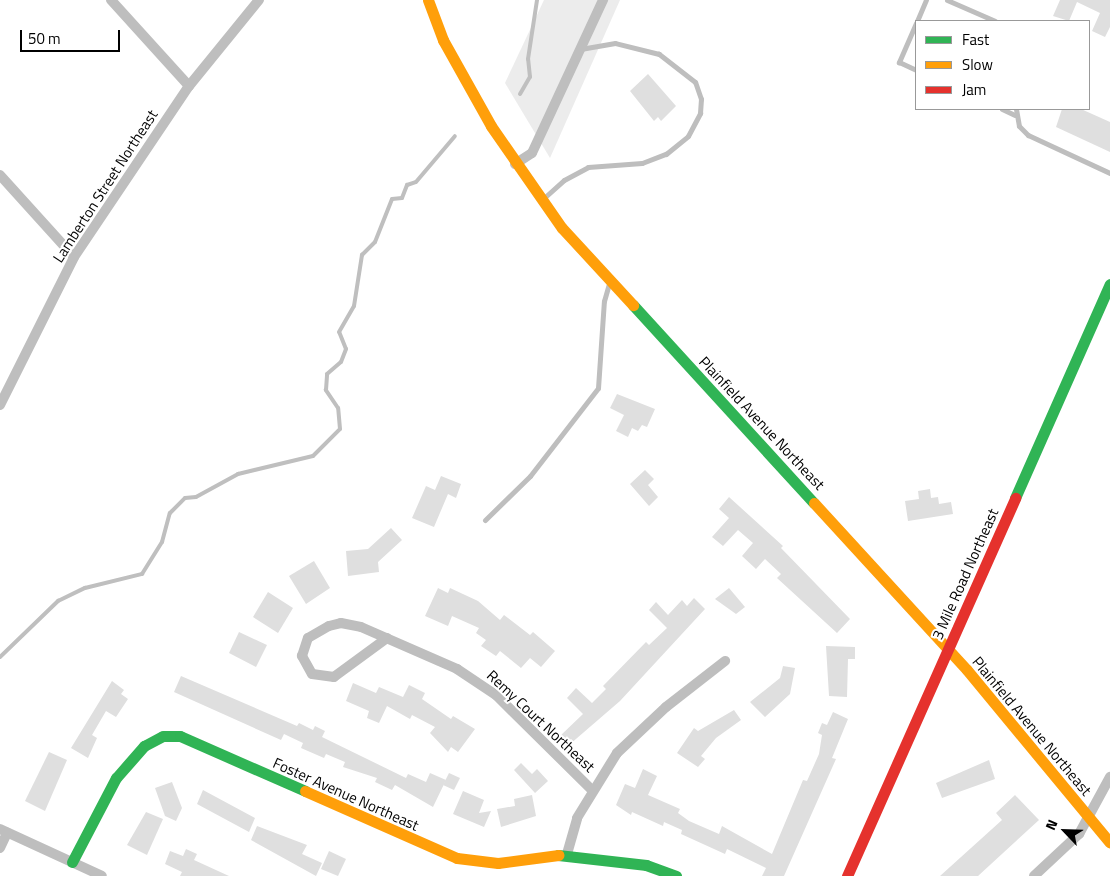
<!DOCTYPE html>
<html>
<head>
<meta charset="utf-8">
<style>
	body { margin:0 }
	#map { position:relative; width:1110px; height:876px; overflow:hidden; background:#fff; font-family:"Titillium Web",sans-serif }
	div>[style] { position:absolute }
	.green>* { inset:0; background:#ececec }
	.stream>* { height:4px; margin:-2px; padding:0 2px; transform-origin:2px; border-radius:2px; background:#bfbfbf }
	.building>* { inset:0; background:#dfdfdf }
	.lane>* { height:5px; margin:-2.5px; padding:0 2.5px; transform-origin:2.5px; border-radius:2.5px; background:#bebebe }
	.street>* { height:10px; margin:-5px; padding:0 5px; transform-origin:5px; border-radius:5px; background:#bebebe }
	.fast>* { height:11px; margin:-5.5px; padding:0 5.5px; transform-origin:5.5px; border-radius:5.5px; background:#30b455 }
	.slow>* { height:11px; margin:-5.5px; padding:0 5.5px; transform-origin:5.5px; border-radius:5.5px; background:#ff9f0a }
	.jam>* { height:11px; margin:-5.5px; padding:0 5.5px; transform-origin:5.5px; border-radius:5.5px; background:#e5322d }
	span { translate:-50% -50%; white-space:nowrap; text-align:center; line-height:1.15; -webkit-text-stroke:4px #fff; paint-order:stroke }
	.street-label { font-size:15px; color:#000 }
	.legend { position:absolute; left:915px; top:20px; width:175px; height:90px; box-sizing:border-box; background:#fff; border:1px solid #999; margin:0; padding:6px 9px; list-style:none; font-size:15px; color:#000 }
	.legend li { display:flex; align-items:center; gap:10px; height:25px }
	.legend b { width:25px; border:1px solid #999 }
	.north { position:absolute; left:1040px; top:806px; width:50px; height:50px; -webkit-text-stroke:4px #fff; paint-order:stroke; rotate:294deg; font-size:14px; font-weight:700; line-height:20px; text-align:center; color:#000 }
	.north::after { content:''; display:block; margin:auto; width:18px; height:22px; background:#000; clip-path:polygon(50% 0,100% 100%,50% 72%,0 100%) }
	.scale { position:absolute; left:20px; top:30px; width:100px; height:22px; box-sizing:border-box; border:2px solid #000; border-top:0; padding-left:6px; font-size:15px; line-height:18px; white-space:nowrap; color:#000; -webkit-text-stroke:4px #fff; paint-order:stroke }
</style>
</head>
<body>
<div id="map">
	<div class="green">
		<i style="clip-path:polygon(544px 0,620px 0,550px 158px,505px 83px)"></i>
	</div>
	<div class="stream">
		<i style="left:520px;top:94px;width:20px;rotate:-60deg"></i>
		<i style="left:530px;top:77px;width:18px;rotate:-96deg"></i>
		<i style="left:528px;top:59px;width:60px;rotate:-81.3deg"></i>
		<i style="left:0;top:657px;width:81px;rotate:-44deg"></i>
		<i style="left:58px;top:601px;width:30px;rotate:-26deg"></i>
		<i style="left:85px;top:588px;width:59px;rotate:-13.8deg"></i>
		<i style="left:142px;top:574px;width:38px;rotate:-58deg"></i>
		<i style="left:162px;top:542px;width:30px;rotate:-75deg"></i>
		<i style="left:170px;top:513px;width:21px;rotate:-45deg"></i>
		<i style="left:185px;top:498px;width:11px;rotate:-5deg"></i>
		<i style="left:196px;top:497px;width:48px;rotate:-28.7deg"></i>
		<i style="left:238px;top:474px;width:77px;rotate:-13.5deg"></i>
		<i style="left:313px;top:456px;width:38px;rotate:-45deg"></i>
		<i style="left:340px;top:429px;width:21px;rotate:-95deg"></i>
		<i style="left:338px;top:408px;width:22px;rotate:-124deg"></i>
		<i style="left:326px;top:390px;width:16px;rotate:-86deg"></i>
		<i style="left:327px;top:374px;width:18px;rotate:-41deg"></i>
		<i style="left:341px;top:362px;width:14px;rotate:-69deg"></i>
		<i style="left:346px;top:349px;width:18px;rotate:-112deg"></i>
		<i style="left:339px;top:332px;width:30px;rotate:-60deg"></i>
		<i style="left:354px;top:306px;width:52px;rotate:-81.1deg"></i>
		<i style="left:362px;top:255px;width:18px;rotate:-45deg"></i>
		<i style="left:375px;top:242px;width:46px;rotate:-68.4deg"></i>
		<i style="left:392px;top:199px;width:10px;rotate:-6deg"></i>
		<i style="left:402px;top:198px;width:14px;rotate:-69deg"></i>
		<i style="left:407px;top:185px;width:9px;rotate:-18deg"></i>
		<i style="left:416px;top:182px;width:60px;rotate:-49.7deg"></i>
	</div>
	<div class="building">
		<i style="clip-path:polygon(1060px 0,1110px 0,1110px 27px,1105px 37px,1092px 31px,1100px 13px,1077px 2px,1069px 21px,1053px 16px)"></i>
		<i style="clip-path:polygon(648px 74px,676px 106px,661px 121px,658px 117px,654px 121px,630px 91px)"></i>
		<i style="clip-path:polygon(1062px 109px,1081px 109px,1110px 122px,1110px 152px,1056px 127px)"></i>
		<i style="clip-path:polygon(617px 394px,655px 409px,647px 427px,642px 425px,638px 431px,632px 428px,628px 437px,616px 431px,624px 415px,610px 408px)"></i>
		<i style="clip-path:polygon(645px 470px,654px 479px,648px 485px,658px 497px,649px 506px,630px 484px)"></i>
		<i style="clip-path:polygon(441px 476px,461px 484px,456px 498px,448px 494px,434px 527px,412px 518px,426px 486px,435px 490px)"></i>
		<i style="clip-path:polygon(930px 489px,931px 498px,938px 497px,939px 504px,951px 502px,953px 514px,908px 521px,905px 501px,919px 499px,918px 491px)"></i>
		<i style="clip-path:polygon(729px 497px,783px 546px,781px 548px,850px 619px,837px 633px,777px 578px,781px 574px,765px 559px,756px 569px,742px 556px,753px 543px,738px 530px,723px 546px,712px 537px,729px 518px,719px 509px)"></i>
		<i style="clip-path:polygon(391px 528px,402px 540px,378px 562px,379px 572px,348px 576px,346px 551px,368px 549px)"></i>
		<i style="clip-path:polygon(314px 561px,330px 588px,306px 604px,289px 576px)"></i>
		<i style="clip-path:polygon(438px 588px,448px 593px,450px 588px,478px 601px,500px 620px,504px 615px,530px 635px,533px 632px,555px 651px,541px 667px,530px 658px,521px 668px,500px 651px,496px 656px,481px 646px,486px 640px,476px 633px,479px 628px,452px 616px,448px 626px,425px 616px)"></i>
		<i style="clip-path:polygon(729px 588px,745px 607px,736px 614px,715px 599px)"></i>
		<i style="clip-path:polygon(268px 592px,293px 608px,278px 633px,253px 617px)"></i>
		<i style="clip-path:polygon(694px 598px,705px 609px,620px 701px,569px 745px,560px 736px,583px 714px,567px 698px,576px 688px,592px 703px,606px 689px,603px 686px,646px 642px,649px 645px,667px 628px,649px 610px,656px 602px,668px 615px,682px 600px,687px 606px)"></i>
		<i style="clip-path:polygon(239px 632px,267px 645px,256px 667px,229px 653px)"></i>
		<i style="clip-path:polygon(826px 646px,855px 647px,855px 659px,848px 659px,847px 697px,829px 696px)"></i>
		<i style="clip-path:polygon(783px 666px,795px 668px,790px 694px,765px 717px,750px 702px,780px 678px)"></i>
		<i style="clip-path:polygon(181px 676px,297px 726px,299px 723px,313px 730px,315px 726px,325px 731px,322px 737px,406px 778px,408px 774px,426px 782px,430px 773px,446px 780px,433px 807px,395px 785px,392px 790px,375px 782px,377px 778px,343px 767px,345px 762px,326px 754px,324px 758px,301px 748px,303px 743px,284px 734px,281px 740px,174px 692px)"></i>
		<i style="clip-path:polygon(112px 681px,124px 690px,121px 694px,128px 699px,116px 717px,106px 711px,92px 735px,97px 738px,88px 758px,71px 748px)"></i>
		<i style="clip-path:polygon(353px 683px,376px 693px,379px 687px,403px 697px,409px 685px,425px 693px,422px 699px,451px 719px,453px 716px,475px 729px,458px 752px,451px 747px,448px 752px,430px 733px,435px 727px,412px 715px,410px 719px,387px 706px,379px 723px,367px 718px,369px 711px,346px 701px)"></i>
		<i style="clip-path:polygon(734px 710px,741px 720px,716px 738px,701px 756px,705px 759px,698px 767px,677px 753px,694px 728px,698px 731px)"></i>
		<i style="clip-path:polygon(833px 712px,848px 719px,832px 758px,836px 759px,784px 876px,762px 876px,766px 868px,727px 849px,725px 854px,681px 834px,682px 830px,664px 822px,663px 826px,632px 812px,631px 815px,616px 805px,625px 784px,635px 788px,643px 769px,657px 776px,648px 795px,680px 809px,678px 813px,689px 821px,719px 834px,722px 826px,772px 854px,803px 780px,807px 781px,819px 754px,822px 735px,818px 733px,822px 723px,827px 725px)"></i>
		<i style="clip-path:polygon(49px 752px,67px 760px,45px 811px,25px 801px)"></i>
		<i style="clip-path:polygon(989px 760px,995px 779px,942px 798px,936px 783px)"></i>
		<i style="clip-path:polygon(521px 763px,532px 774px,537px 769px,548px 781px,535px 793px,514px 770px)"></i>
		<i style="clip-path:polygon(449px 773px,460px 778px,454px 790px,443px 785px)"></i>
		<i style="clip-path:polygon(172px 782px,182px 808px,176px 821px,165px 816px,155px 788px)"></i>
		<i style="clip-path:polygon(203px 790px,255px 818px,249px 832px,197px 804px)"></i>
		<i style="clip-path:polygon(463px 791px,484px 800px,479px 813px,491px 811px,484px 827px,453px 814px)"></i>
		<i style="clip-path:polygon(532px 795px,536px 816px,501px 827px,497px 809px,515px 806px,514px 799px)"></i>
		<i style="clip-path:polygon(1015px 795px,1039px 820px,978px 876px,940px 876px,1002px 820px,996px 813px)"></i>
		<i style="clip-path:polygon(146px 812px,163px 819px,147px 855px,127px 845px)"></i>
		<i style="clip-path:polygon(257px 826px,307px 845px,302px 854px,322px 863px,316px 876px,251px 840px)"></i>
		<i style="clip-path:polygon(186px 849px,197px 854px,194px 860px,229px 876px,180px 876px,182px 872px,165px 864px,170px 851px,183px 856px)"></i>
		<i style="clip-path:polygon(329px 851px,346px 859px,338px 876px,321px 869px)"></i>
	</div>
	<div class="lane">
		<i style="left:947px;top:0;width:52px;rotate:23.6deg"></i>
		<i style="left:917px;top:21px;width:23px;rotate:-67deg"></i>
		<i style="left:916px;top:23px;width:43px;rotate:113.6deg"></i>
		<i style="left:899px;top:62px;width:19px;rotate:25deg"></i>
		<i style="left:1002px;top:109px;width:14px;rotate:25deg"></i>
		<i style="left:1016px;top:109px;width:17px;rotate:80deg"></i>
		<i style="left:1019px;top:126px;width:13px;rotate:45deg"></i>
		<i style="left:1028px;top:135px;width:90px;rotate:24.9deg"></i>
		<i style="left:545px;top:197px;width:25px;rotate:-42deg"></i>
		<i style="left:564px;top:180px;width:27px;rotate:-28deg"></i>
		<i style="left:588px;top:167px;width:54px;rotate:-4.2deg"></i>
		<i style="left:642px;top:163px;width:26px;rotate:-21deg"></i>
		<i style="left:666px;top:154px;width:28px;rotate:-39deg"></i>
		<i style="left:688px;top:136px;width:26px;rotate:-62deg"></i>
		<i style="left:700px;top:113px;width:14px;rotate:-86deg"></i>
		<i style="left:701px;top:99px;width:18px;rotate:-109deg"></i>
		<i style="left:695px;top:82px;width:46px;rotate:-142.1deg"></i>
		<i style="left:659px;top:54px;width:45px;rotate:-166deg"></i>
		<i style="left:615px;top:43px;width:35px;rotate:170deg"></i>
		<i style="left:485px;top:520px;width:63px;rotate:-44.4deg"></i>
		<i style="left:530px;top:476px;width:111px;rotate:-52.3deg"></i>
		<i style="left:598px;top:388px;width:87px;rotate:-86.1deg"></i>
		<i style="left:604px;top:301px;width:19px;rotate:-74deg"></i>
	</div>
	<div class="street">
		<i style="left:111px;top:0;width:116px;rotate:47.8deg"></i>
		<i style="left:515px;top:164px;width:20px;rotate:-33deg"></i>
		<i style="left:532px;top:153px;width:169px;rotate:-65.1deg"></i>
		<i style="left:0;top:175px;width:110px;rotate:47.9deg"></i>
		<i style="left:0;top:405px;width:165px;rotate:-63.4deg"></i>
		<i style="left:74px;top:257px;width:206px;rotate:-56.1deg"></i>
		<i style="left:189px;top:86px;width:111px;rotate:-50.9deg"></i>
		<i style="left:387px;top:638px;width:66px;rotate:143.7deg"></i>
		<i style="left:334px;top:677px;width:22px;rotate:-172deg"></i>
		<i style="left:312px;top:674px;width:21px;rotate:-119deg"></i>
		<i style="left:302px;top:656px;width:19px;rotate:-72deg"></i>
		<i style="left:308px;top:638px;width:24px;rotate:-30deg"></i>
		<i style="left:329px;top:626px;width:12px;rotate:-14deg"></i>
		<i style="left:341px;top:623px;width:20px;rotate:11deg"></i>
		<i style="left:361px;top:627px;width:105px;rotate:23.6deg"></i>
		<i style="left:457px;top:669px;width:47px;rotate:33.7deg"></i>
		<i style="left:496px;top:695px;width:135px;rotate:44.7deg"></i>
		<i style="left:0;top:829px;width:112px;rotate:24.7deg"></i>
		<i style="left:0;top:848px;width:17px;rotate:-65deg"></i>
		<i style="left:567px;top:854px;width:37px;rotate:-74deg"></i>
		<i style="left:577px;top:818px;width:76px;rotate:-58.4deg"></i>
		<i style="left:617px;top:753px;width:67px;rotate:-43.2deg"></i>
		<i style="left:666px;top:707px;width:75px;rotate:-37.9deg"></i>
		<i style="left:1034px;top:876px;width:62px;rotate:-43deg"></i>
		<i style="left:1079px;top:834px;width:65px;rotate:-61.5deg"></i>
	</div>
	<div class="fast">
		<i style="left:633px;top:305px;width:268px;rotate:47.6deg"></i>
		<i style="left:1015px;top:498px;width:234px;rotate:-66.1deg"></i>
		<i style="left:558px;top:855px;width:89px;rotate:6.5deg"></i>
		<i style="left:646px;top:865px;width:32px;rotate:20deg"></i>
		<i style="left:72px;top:862px;width:95px;rotate:-62.4deg"></i>
		<i style="left:116px;top:778px;width:43px;rotate:-48.8deg"></i>
		<i style="left:144px;top:746px;width:21px;rotate:-28deg"></i>
		<i style="left:163px;top:736px;width:17px"></i>
		<i style="left:180px;top:736px;width:137px;rotate:23.7deg"></i>
	</div>
	<div class="slow">
		<i style="left:428px;top:0;width:43px;rotate:69.4deg"></i>
		<i style="left:443px;top:40px;width:98px;rotate:60.8deg"></i>
		<i style="left:491px;top:126px;width:124px;rotate:55.2deg"></i>
		<i style="left:562px;top:228px;width:105px;rotate:47.3deg"></i>
		<i style="left:814px;top:503px;width:226px;rotate:47.5deg"></i>
		<i style="left:967px;top:670px;width:224px;rotate:50.4deg"></i>
		<i style="left:305px;top:791px;width:166px;rotate:23.8deg"></i>
		<i style="left:457px;top:858px;width:41px;rotate:7deg"></i>
		<i style="left:498px;top:863px;width:61px;rotate:-7.6deg"></i>
	</div>
	<div class="jam">
		<i style="left:847px;top:876px;width:414px;rotate:-66deg"></i>
	</div>
	<div class="street-label">
		<span style="left:105px;top:186px;rotate:-57deg">Lamberton Street Northeast</span>
		<span style="left:762px;top:423px;rotate:47deg">Plainfield Avenue Northeast</span>
		<span style="left:965px;top:574px;rotate:-66deg">3 Mile Road Northeast</span>
		<span style="left:541px;top:721px;rotate:43deg">Remy Court Northeast</span>
		<span style="left:1032px;top:726px;rotate:50deg">Plainfield Avenue Northeast</span>
		<span style="left:346px;top:794px;rotate:24deg">Foster Avenue Northeast</span>
	</div>
	<ul class="legend">
	<li><b style="height:6px;background:#30b455"></b>Fast</li>
	<li><b style="height:6px;background:#ff9f0a"></b>Slow</li>
	<li><b style="height:6px;background:#e5322d"></b>Jam</li>
	</ul>
	<div class="north">N</div>
	<div class="scale">50 m</div>
</div>
</body>
</html>
